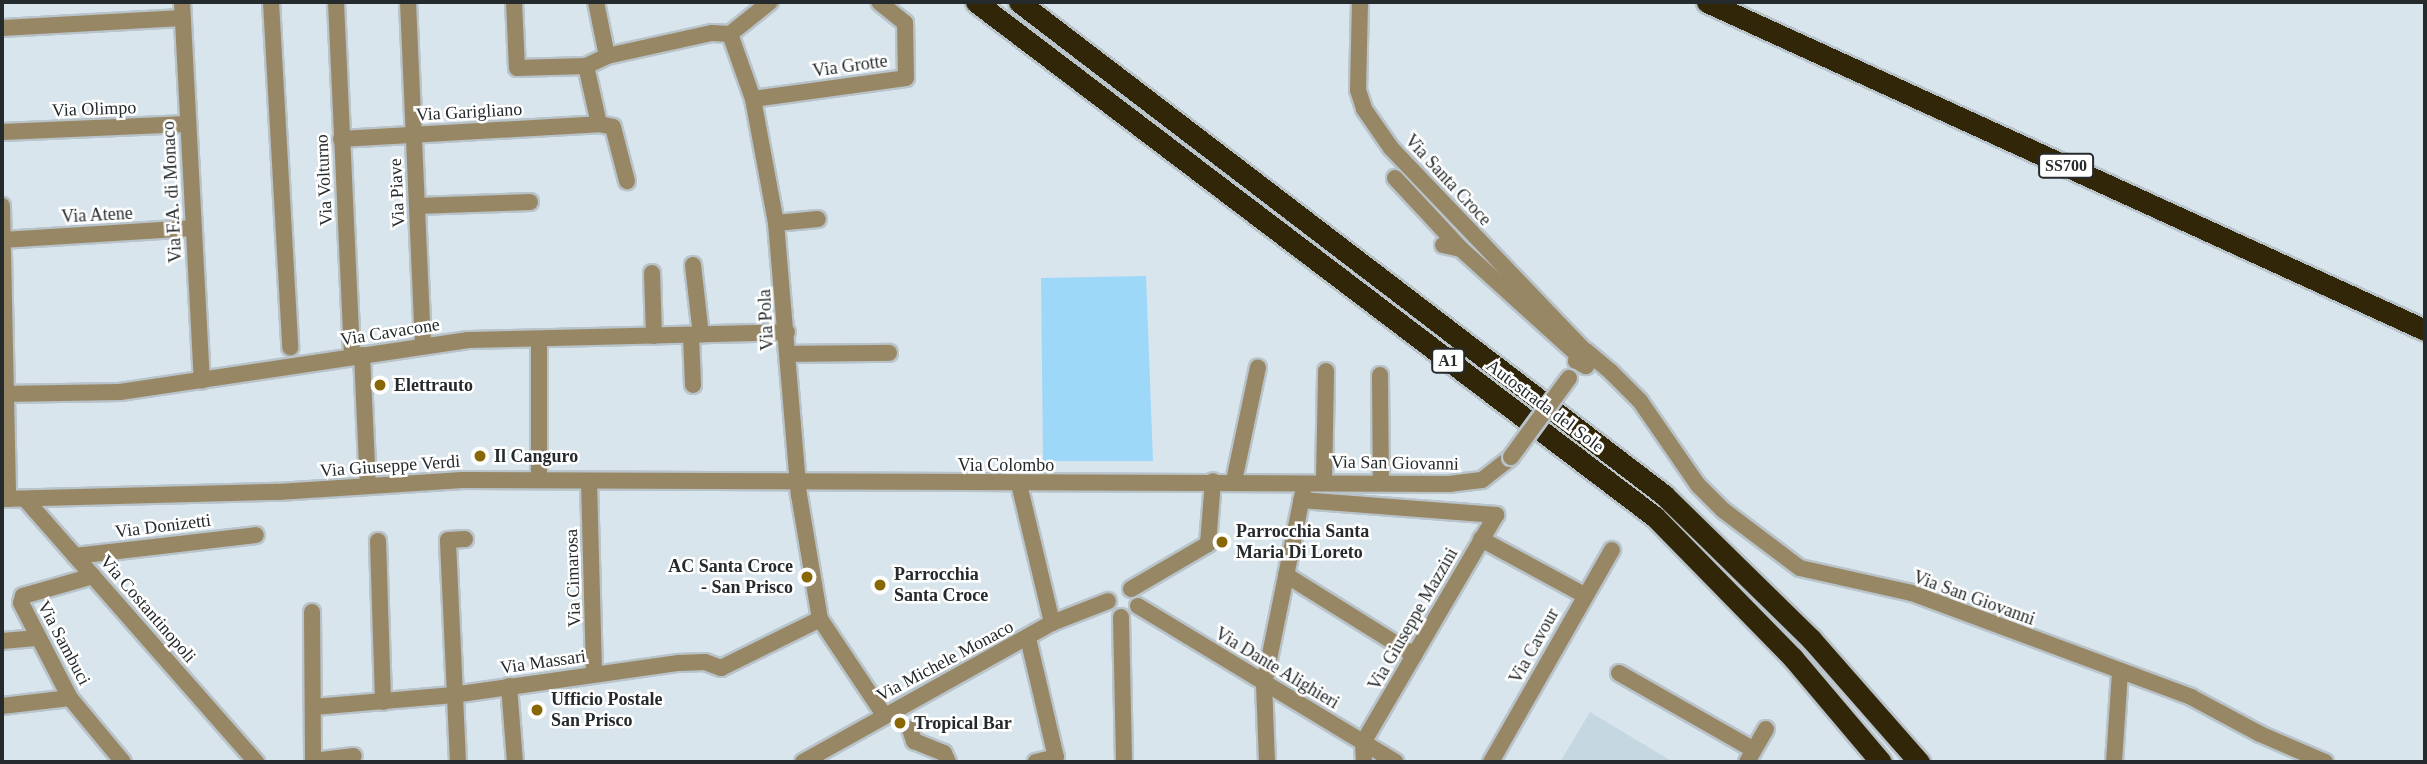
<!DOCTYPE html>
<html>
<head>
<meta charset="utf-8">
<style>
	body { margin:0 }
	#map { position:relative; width:2427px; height:764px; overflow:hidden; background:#d9e5ed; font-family:"Times New Roman",serif }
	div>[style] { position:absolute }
	.built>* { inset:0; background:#c5d8e2 }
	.green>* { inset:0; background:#9ed8f9 }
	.roads { filter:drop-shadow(2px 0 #b9c3ca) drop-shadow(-2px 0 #b9c3ca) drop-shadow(0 2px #b9c3ca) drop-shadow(0 -2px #b9c3ca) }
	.minor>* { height:16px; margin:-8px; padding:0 8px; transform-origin:8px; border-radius:8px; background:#978764 }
	.highway>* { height:21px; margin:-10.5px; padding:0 10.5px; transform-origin:10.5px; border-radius:10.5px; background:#322609 }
	.bridges { filter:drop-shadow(2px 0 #b9c3ca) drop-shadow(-2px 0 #b9c3ca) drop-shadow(0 2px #b9c3ca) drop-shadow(0 -2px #b9c3ca) }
	.minor-bridge>* { height:16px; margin:-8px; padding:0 8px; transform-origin:8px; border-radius:8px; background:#978764 }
	.dots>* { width:19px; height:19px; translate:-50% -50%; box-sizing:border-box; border:4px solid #fff; border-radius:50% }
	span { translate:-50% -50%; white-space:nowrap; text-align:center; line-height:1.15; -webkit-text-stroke:5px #fff; paint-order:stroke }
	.shield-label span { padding:2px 5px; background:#fff; border:2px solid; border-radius:5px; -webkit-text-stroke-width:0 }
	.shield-label { font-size:16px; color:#252a2c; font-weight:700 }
	.street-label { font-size:18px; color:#252a2c }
	.poi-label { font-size:18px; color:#252a2c; font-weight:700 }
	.left { translate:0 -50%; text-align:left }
	.right { translate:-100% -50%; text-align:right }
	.frame { position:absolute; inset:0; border:4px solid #252a2c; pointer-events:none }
</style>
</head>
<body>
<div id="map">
	<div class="built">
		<i style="clip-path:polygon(1590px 712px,1673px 762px,1560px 762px)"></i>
	</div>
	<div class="green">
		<i style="clip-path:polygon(1146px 276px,1153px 461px,1043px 461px,1041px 278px)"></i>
	</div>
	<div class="roads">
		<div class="minor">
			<i style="left:182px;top:2px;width:379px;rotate:87deg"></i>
			<i style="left:271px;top:2px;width:346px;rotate:86.8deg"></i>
			<i style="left:336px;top:2px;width:354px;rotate:87.4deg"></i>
			<i style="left:408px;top:2px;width:343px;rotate:87.5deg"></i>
			<i style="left:514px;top:2px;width:66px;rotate:87.4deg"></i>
			<i style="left:517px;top:68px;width:69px;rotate:-1.7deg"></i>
			<i style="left:596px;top:2px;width:55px;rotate:78.5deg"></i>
			<i style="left:1360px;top:2px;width:88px;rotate:91.3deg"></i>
			<i style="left:1358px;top:90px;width:20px;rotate:72deg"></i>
			<i style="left:1364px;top:109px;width:47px;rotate:55.3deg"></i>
			<i style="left:1391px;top:148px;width:279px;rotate:46.3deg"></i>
			<i style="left:2px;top:28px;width:181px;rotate:-3.2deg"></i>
			<i style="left:730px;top:34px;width:51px;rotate:-38.7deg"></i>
			<i style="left:753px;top:99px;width:154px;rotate:-7.8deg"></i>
			<i style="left:906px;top:78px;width:55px;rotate:-91deg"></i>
			<i style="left:905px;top:23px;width:33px;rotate:-141deg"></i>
			<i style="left:599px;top:124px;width:14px;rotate:12deg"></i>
			<i style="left:613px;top:127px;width:56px;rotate:75.5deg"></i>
			<i style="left:2px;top:132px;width:185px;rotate:-2.5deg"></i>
			<i style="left:341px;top:139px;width:258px;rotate:-3.3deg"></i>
			<i style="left:599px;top:124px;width:59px;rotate:-102.6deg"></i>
			<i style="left:586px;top:66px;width:23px;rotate:-25deg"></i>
			<i style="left:607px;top:56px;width:107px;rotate:-12.4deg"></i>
			<i style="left:712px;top:33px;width:18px;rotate:3deg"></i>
			<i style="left:730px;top:34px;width:69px;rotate:70.5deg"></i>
			<i style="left:753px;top:99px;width:126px;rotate:79.5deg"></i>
			<i style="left:776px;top:223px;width:273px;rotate:85.2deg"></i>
			<i style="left:799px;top:495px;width:126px;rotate:80.4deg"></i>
			<i style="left:820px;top:619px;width:115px;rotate:56.3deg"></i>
			<i style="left:1395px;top:178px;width:97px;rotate:47.1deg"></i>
			<i style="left:2px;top:206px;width:293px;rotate:88.8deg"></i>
			<i style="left:417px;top:206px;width:113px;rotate:-2deg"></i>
			<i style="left:776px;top:223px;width:42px;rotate:-5.4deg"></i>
			<i style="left:2px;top:240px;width:192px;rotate:-3.6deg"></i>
			<i style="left:1443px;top:245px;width:18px;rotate:13deg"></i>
			<i style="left:1461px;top:249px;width:156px;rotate:42.2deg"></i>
			<i style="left:693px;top:265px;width:70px;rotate:83.5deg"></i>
			<i style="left:652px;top:273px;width:63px;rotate:88.2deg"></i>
			<i style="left:691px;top:335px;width:50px;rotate:87.7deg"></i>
			<i style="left:787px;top:354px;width:102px;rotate:-0.6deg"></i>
			<i style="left:362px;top:355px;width:131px;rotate:87.4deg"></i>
			<i style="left:1592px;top:357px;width:11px;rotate:124deg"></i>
			<i style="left:1586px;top:366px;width:11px;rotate:-153deg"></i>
			<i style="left:1576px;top:361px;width:9px;rotate:-72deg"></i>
			<i style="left:1579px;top:352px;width:7px;rotate:-8deg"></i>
			<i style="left:1586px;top:351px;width:33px;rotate:40deg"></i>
			<i style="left:1611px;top:372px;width:41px;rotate:45deg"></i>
			<i style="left:1640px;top:401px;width:102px;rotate:55.4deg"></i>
			<i style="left:1698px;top:485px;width:35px;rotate:45deg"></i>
			<i style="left:1723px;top:510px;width:96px;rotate:37deg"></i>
			<i style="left:1800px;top:568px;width:115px;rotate:12.6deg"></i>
			<i style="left:1912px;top:593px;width:298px;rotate:20.4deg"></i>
			<i style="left:2191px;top:697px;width:78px;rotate:28.2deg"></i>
			<i style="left:2260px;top:734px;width:71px;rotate:23.3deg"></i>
			<i style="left:1380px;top:375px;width:107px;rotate:89.5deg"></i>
			<i style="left:2px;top:394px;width:118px;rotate:-1deg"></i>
			<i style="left:120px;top:392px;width:352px;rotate:-8.5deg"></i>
			<i style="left:468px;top:340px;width:319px;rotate:-1.4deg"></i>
			<i style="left:539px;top:480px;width:140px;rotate:-90deg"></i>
			<i style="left:1324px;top:480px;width:109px;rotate:-88.9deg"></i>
			<i style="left:589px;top:481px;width:193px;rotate:88.5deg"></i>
			<i style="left:1234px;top:481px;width:116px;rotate:-78.1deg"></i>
			<i style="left:1019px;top:484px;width:143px;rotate:76.6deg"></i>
			<i style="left:2px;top:499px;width:276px;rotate:-1.5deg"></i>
			<i style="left:278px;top:492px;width:185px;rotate:-3.7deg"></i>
			<i style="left:463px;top:480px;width:986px;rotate:0.23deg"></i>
			<i style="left:1449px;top:484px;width:33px;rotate:-7deg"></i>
			<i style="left:1482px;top:480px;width:37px;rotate:-38deg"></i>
			<i style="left:26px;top:500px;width:349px;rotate:48.7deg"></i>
			<i style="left:1301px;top:500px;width:196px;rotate:4.4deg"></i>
			<i style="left:1496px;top:515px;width:264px;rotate:120.3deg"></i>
			<i style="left:1363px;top:743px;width:19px;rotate:87deg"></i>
			<i style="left:1481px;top:539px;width:117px;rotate:28.5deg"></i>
			<i style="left:378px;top:541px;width:161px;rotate:88.2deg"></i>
			<i style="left:75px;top:556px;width:182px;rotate:-6.6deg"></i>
			<i style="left:1286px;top:575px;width:151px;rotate:32deg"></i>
			<i style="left:93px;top:576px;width:73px;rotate:164.1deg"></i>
			<i style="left:23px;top:596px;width:7px;rotate:106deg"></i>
			<i style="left:21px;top:603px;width:107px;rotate:62.7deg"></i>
			<i style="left:70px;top:698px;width:83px;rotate:50.4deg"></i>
			<i style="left:1131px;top:589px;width:89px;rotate:-30.3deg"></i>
			<i style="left:1208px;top:544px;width:63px;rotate:-85.5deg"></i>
			<i style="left:1138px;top:606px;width:301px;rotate:31.2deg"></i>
			<i style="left:312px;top:612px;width:150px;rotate:89.6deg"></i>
			<i style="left:1121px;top:617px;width:145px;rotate:88.8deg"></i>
			<i style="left:1028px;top:638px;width:122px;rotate:76.8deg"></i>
			<i style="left:1056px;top:757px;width:21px;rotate:166deg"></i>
			<i style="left:2px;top:641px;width:36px;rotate:-5deg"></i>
			<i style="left:1619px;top:673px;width:155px;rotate:29.7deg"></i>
			<i style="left:509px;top:686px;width:76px;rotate:85.5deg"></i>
			<i style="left:2px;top:706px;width:68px;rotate:-6.7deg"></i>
			<i style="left:314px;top:707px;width:140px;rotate:-4.9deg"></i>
			<i style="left:453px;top:695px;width:228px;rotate:-8.1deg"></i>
			<i style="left:679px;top:663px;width:26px;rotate:-2deg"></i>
			<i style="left:705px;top:662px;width:17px;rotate:21deg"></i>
			<i style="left:721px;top:668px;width:110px;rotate:-26.3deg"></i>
			<i style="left:910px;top:729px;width:13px;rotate:72deg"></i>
			<i style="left:914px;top:741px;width:32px;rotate:22deg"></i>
			<i style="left:944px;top:753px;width:10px;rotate:66deg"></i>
			<i style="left:313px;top:761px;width:41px;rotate:-7deg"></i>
			<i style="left:458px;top:762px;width:222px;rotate:-92.6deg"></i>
			<i style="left:448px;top:540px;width:17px;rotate:-3deg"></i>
			<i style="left:803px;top:762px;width:285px;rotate:-29.2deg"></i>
			<i style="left:1052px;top:623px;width:60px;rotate:-21.4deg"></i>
			<i style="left:1267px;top:762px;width:78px;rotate:-92.2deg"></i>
			<i style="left:1264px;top:684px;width:196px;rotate:-78.5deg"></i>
			<i style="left:1491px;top:762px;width:244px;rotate:-60.3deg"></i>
			<i style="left:1747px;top:762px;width:38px;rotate:-60deg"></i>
			<i style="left:2114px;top:762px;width:91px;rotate:-86.2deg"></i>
		</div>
		<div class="highway">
			<i style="left:976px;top:2px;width:852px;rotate:37.18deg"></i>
			<i style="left:1655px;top:517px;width:197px;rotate:45.6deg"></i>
			<i style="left:1793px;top:658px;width:136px;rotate:49.8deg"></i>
			<i style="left:1019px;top:2px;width:812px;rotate:37.39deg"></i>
			<i style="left:1664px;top:495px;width:206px;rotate:44.4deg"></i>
			<i style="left:1811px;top:639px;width:164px;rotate:48.7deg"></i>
			<i style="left:1707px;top:2px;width:789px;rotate:24.55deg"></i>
		</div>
	</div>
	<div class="bridges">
		<div class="minor-bridge">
			<i style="left:1511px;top:457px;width:98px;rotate:-53.7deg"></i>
		</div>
	</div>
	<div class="dots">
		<i style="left:380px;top:385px;background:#896704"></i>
		<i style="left:480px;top:456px;background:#896704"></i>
		<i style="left:1222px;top:542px;background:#896704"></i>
		<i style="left:807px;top:577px;background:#896704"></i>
		<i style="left:880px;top:585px;background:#896704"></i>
		<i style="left:537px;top:710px;background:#896704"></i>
		<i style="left:900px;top:723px;background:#896704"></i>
	</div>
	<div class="shield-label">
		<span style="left:2066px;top:166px">SS700</span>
		<span style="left:1448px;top:361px">A1</span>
	</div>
	<div class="street-label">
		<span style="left:850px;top:66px;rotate:-8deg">Via Grotte</span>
		<span style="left:94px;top:109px;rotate:-2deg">Via Olimpo</span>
		<span style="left:469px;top:112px;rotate:-3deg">Via Garigliano</span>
		<span style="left:324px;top:180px;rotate:-93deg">Via Volturno</span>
		<span style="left:1448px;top:180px;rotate:47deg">Via Santa Croce</span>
		<span style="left:172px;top:192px;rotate:-93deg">Via F.A. di Monaco</span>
		<span style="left:397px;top:193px;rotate:-93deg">Via Piave</span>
		<span style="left:97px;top:215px;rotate:-3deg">Via Atene</span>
		<span style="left:766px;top:320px;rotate:-93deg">Via Pola</span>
		<span style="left:390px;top:332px;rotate:-9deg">Via Cavacone</span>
		<span style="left:1545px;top:406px;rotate:37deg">Autostrada del Sole</span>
		<span style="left:1395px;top:463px;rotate:1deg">Via San Giovanni</span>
		<span style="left:1006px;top:465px">Via Colombo</span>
		<span style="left:390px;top:466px;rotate:-4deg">Via Giuseppe Verdi</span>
		<span style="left:163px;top:526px;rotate:-7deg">Via Donizetti</span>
		<span style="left:573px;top:578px;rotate:-92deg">Via Cimarosa</span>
		<span style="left:1974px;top:598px;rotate:20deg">Via San Giovanni</span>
		<span style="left:148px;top:609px;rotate:49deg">Via Costantinopoli</span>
		<span style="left:1413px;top:619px;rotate:-60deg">Via Giuseppe Mazzini</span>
		<span style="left:64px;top:643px;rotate:62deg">Via Sambuci</span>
		<span style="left:1534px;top:646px;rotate:-61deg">Via Cavour</span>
		<span style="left:945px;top:661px;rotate:-28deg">Via Michele Monaco</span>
		<span style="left:543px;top:662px;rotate:-8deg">Via Massari</span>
		<span style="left:1277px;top:668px;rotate:31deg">Via Dante Alighieri</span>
	</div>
	<div class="poi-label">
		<span class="left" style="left:394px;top:385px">Elettrauto</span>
		<span class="left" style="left:494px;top:456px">Il Canguro</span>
		<span class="left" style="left:1236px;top:542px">Parrocchia Santa<br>Maria Di Loreto</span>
		<span class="right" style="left:793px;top:577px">AC Santa Croce<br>- San Prisco</span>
		<span class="left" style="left:894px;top:585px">Parrocchia<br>Santa Croce</span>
		<span class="left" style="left:551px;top:710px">Ufficio Postale<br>San Prisco</span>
		<span class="left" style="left:914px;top:723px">Tropical Bar</span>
	</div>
	<div class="frame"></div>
</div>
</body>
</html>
